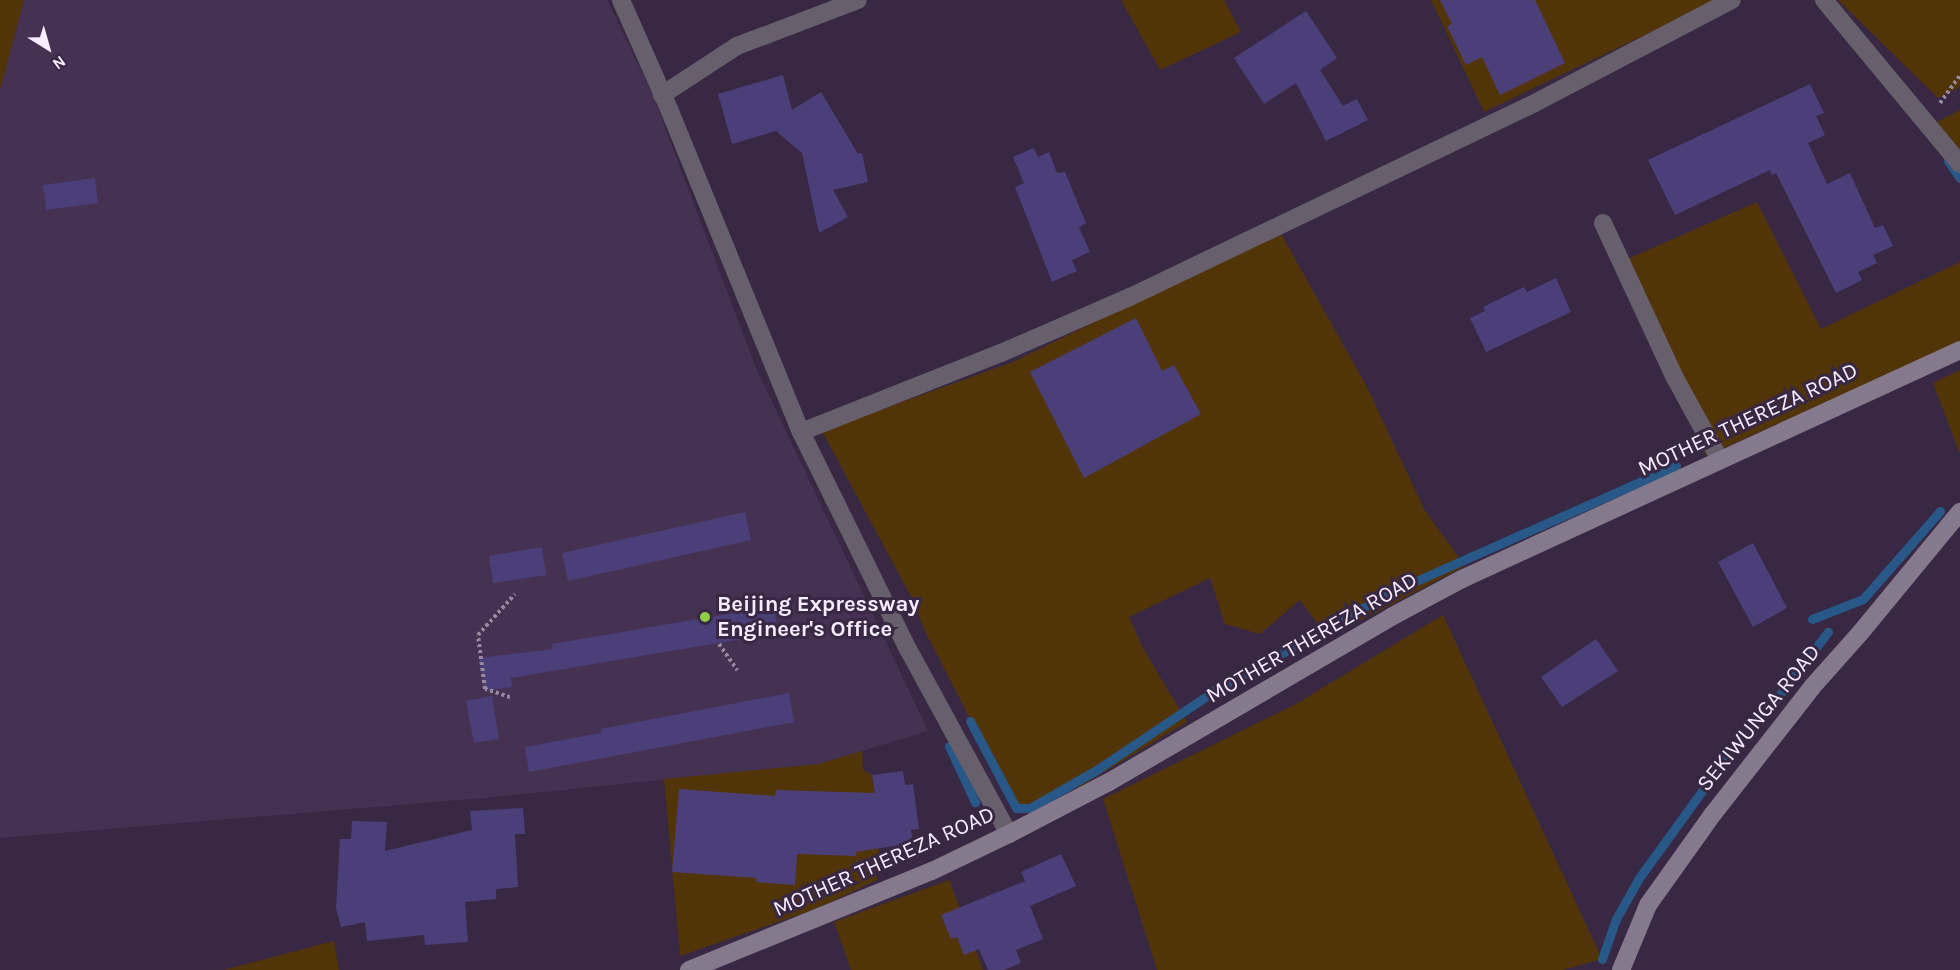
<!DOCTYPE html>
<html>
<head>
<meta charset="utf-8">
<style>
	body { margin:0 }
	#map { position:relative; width:1960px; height:970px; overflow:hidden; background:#382843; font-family:Karla,sans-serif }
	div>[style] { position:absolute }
	.built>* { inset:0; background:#453252 }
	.green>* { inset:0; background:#523409 }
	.stream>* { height:9px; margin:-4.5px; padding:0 4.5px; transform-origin:4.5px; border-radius:4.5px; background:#275888 }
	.building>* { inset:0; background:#4b3f79 }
	.path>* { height:4px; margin-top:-2px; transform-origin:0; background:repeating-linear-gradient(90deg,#9689a0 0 3px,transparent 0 6px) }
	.street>* { height:18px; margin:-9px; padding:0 9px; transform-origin:9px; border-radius:9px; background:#675f6c }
	.secondary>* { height:18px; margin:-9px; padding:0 9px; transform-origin:9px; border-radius:9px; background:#85798e }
	.dots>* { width:16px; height:16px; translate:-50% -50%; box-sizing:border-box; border:3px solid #382843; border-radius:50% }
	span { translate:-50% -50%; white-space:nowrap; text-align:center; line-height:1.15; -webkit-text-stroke:6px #382843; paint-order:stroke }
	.street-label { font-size:22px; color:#f7edff }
	.poi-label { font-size:22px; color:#f7edff; font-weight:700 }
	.left { translate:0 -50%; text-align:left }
	.north { position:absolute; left:18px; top:18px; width:60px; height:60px; -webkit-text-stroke:4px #382843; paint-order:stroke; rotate:143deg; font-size:16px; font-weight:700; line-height:24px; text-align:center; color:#f7edff }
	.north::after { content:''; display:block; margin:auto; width:21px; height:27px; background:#f7edff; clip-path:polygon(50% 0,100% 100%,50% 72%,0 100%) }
</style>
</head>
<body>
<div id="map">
	<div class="built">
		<i style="clip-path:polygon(24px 0,607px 0,652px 93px,756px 368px,928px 731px,819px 764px,484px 798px,0 838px,0 90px)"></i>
	</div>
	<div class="green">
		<i style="clip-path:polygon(0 0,24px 0,0 90px)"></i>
		<i style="clip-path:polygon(1121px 0,1224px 0,1241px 32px,1160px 70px)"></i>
		<i style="clip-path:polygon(1431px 0,1718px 0,1484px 112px)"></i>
		<i style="clip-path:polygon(1838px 0,1960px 0,1960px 87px,1938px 98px)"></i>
		<i style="clip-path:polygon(1960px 110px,1960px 162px,1933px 124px)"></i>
		<i style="clip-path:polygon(1757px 202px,1821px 329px,1960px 262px,1960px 342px,1706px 456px,1623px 261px)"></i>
		<i style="clip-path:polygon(1280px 232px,1367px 387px,1424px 509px,1465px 566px,1328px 638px,1300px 600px,1260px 634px,1225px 624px,1210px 578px,1129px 617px,1143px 648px,1187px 722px,1081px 786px,1019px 808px,1004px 785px,923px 627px,915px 604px,822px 431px,1013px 362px)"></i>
		<i style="clip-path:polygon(1960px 370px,1960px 454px,1933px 383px)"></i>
		<i style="clip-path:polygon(1443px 615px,1602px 959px,1563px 970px,1157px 970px,1103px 799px,1294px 705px)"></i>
		<i style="clip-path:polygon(862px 751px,863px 770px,872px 775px,881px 837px,876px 868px,877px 880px,818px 908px,680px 956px,664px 779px,819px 764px)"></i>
		<i style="clip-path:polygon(949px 880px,983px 970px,851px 970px,834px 922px)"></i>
		<i style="clip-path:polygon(334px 941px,339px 970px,223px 970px)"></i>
	</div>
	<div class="stream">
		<i style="left:1948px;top:161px;width:21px;rotate:55deg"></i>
		<i style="left:1812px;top:619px;width:55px;rotate:-21.4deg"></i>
		<i style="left:1863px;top:599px;width:117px;rotate:-48.8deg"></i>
		<i style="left:1764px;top:715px;width:105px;rotate:-52.4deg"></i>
		<i style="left:970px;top:721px;width:98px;rotate:62.1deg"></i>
		<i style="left:1016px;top:808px;width:14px"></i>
		<i style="left:1030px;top:808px;width:78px;rotate:-29.8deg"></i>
		<i style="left:1098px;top:769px;width:140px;rotate:-33.9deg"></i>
		<i style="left:1214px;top:691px;width:201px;rotate:-29.2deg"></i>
		<i style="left:1389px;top:593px;width:314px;rotate:-23.9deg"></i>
		<i style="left:949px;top:746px;width:62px;rotate:65.1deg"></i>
		<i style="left:1602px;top:959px;width:42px;rotate:-70.7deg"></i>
		<i style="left:1616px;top:919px;width:47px;rotate:-60.7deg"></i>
		<i style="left:1639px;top:878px;width:147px;rotate:-54.1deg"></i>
	</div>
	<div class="building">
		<i style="clip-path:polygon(1440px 0,1535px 0,1565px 63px,1500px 95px,1482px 57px,1466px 65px,1447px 26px,1452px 24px)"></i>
		<i style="clip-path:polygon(1306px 11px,1337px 58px,1320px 70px,1343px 106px,1357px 99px,1368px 120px,1326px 141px,1296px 83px,1264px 104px,1234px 58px)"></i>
		<i style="clip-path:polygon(783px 75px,792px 110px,821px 92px,858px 154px,862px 153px,868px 182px,833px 190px,848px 217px,819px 233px,802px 153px,776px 131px,732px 144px,718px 94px)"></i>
		<i style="clip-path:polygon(1810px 84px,1824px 113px,1816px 116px,1825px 135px,1808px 143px,1827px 184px,1850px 173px,1875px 228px,1883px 225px,1893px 246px,1873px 255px,1877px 263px,1858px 272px,1862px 280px,1836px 293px,1776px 173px,1772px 175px,1770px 170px,1675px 215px,1648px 160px)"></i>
		<i style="clip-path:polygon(1034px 148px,1038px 157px,1049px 152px,1057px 173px,1065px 172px,1086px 223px,1079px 227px,1090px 252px,1072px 260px,1077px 271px,1052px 282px,1015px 187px,1024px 183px,1013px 157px)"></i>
		<i style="clip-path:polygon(95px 178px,98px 203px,46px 210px,43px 185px)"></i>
		<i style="clip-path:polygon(1556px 278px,1571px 312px,1486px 352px,1470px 318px,1485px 311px,1483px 307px,1524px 287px,1527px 292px)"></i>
		<i style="clip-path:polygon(1136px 318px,1162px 371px,1174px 365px,1201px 414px,1084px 478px,1030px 372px)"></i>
		<i style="clip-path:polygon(745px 512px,751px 540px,568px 581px,562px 553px)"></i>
		<i style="clip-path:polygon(1753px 543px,1787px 608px,1753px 627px,1718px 562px)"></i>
		<i style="clip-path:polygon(542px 547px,546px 575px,493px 583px,489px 556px)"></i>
		<i style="clip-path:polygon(774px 606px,778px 633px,511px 678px,512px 687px,484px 691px,479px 658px,552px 649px,552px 644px)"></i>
		<i style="clip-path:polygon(1596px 639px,1618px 671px,1562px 707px,1541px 677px)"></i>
		<i style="clip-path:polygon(789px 693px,794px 722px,529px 772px,525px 747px,601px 733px,601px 729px)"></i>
		<i style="clip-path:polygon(492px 696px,499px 739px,474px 743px,466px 701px)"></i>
		<i style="clip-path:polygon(903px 771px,905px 785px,913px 784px,919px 829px,911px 830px,913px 843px,856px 852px,856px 856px,797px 854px,795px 885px,756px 882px,756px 878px,672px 872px,679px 789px,775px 796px,776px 790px,875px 793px,872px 775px)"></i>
		<i style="clip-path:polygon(523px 808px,525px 834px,515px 834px,518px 887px,496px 889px,496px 899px,465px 902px,468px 942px,425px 945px,424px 935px,367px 941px,365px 922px,341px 927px,336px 908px,340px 839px,351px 839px,352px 821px,387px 822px,385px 851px,472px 830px,470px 811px)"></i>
		<i style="clip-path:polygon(1061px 854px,1076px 886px,1030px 906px,1043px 939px,1016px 950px,1021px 963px,1004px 970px,988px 970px,979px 949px,964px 955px,957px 937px,951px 939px,941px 915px,1025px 881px,1021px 872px)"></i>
	</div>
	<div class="path">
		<i style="left:1940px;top:103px;width:34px;rotate:-54deg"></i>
		<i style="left:719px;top:644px;width:32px;rotate:55deg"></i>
		<i style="left:510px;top:697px;width:26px;rotate:-162deg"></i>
		<i style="left:485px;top:689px;width:54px;rotate:-97.4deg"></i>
		<i style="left:478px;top:635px;width:55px;rotate:-47.9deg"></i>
	</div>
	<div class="street">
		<i style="left:621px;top:0;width:119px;rotate:66.2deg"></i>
		<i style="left:669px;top:109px;width:349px;rotate:67.8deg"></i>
		<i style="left:801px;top:432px;width:242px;rotate:63.8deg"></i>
		<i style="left:908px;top:649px;width:211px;rotate:61.4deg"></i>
		<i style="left:1824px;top:0;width:213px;rotate:50.3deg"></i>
		<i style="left:662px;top:95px;width:90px;rotate:-33.2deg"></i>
		<i style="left:737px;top:46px;width:129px;rotate:-20.8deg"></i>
		<i style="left:1603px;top:223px;width:171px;rotate:65.1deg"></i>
		<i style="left:1675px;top:378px;width:94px;rotate:61.2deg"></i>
		<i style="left:801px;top:432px;width:215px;rotate:-21.6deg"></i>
		<i style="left:1001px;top:353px;width:141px;rotate:-23.5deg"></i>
		<i style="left:1130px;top:297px;width:440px;rotate:-25.6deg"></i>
		<i style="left:1527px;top:107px;width:231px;rotate:-27.6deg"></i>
	</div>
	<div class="secondary">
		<i style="left:689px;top:970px;width:262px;rotate:-22.2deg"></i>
		<i style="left:932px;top:871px;width:85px;rotate:-25.7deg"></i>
		<i style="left:1009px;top:834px;width:113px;rotate:-27.5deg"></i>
		<i style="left:1109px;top:782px;width:327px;rotate:-30.3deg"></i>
		<i style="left:1391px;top:617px;width:81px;rotate:-28.2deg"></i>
		<i style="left:1462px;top:579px;width:548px;rotate:-24.69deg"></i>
		<i style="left:1621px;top:970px;width:70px;rotate:-67.4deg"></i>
		<i style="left:1648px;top:905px;width:112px;rotate:-54.5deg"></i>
		<i style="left:1713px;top:814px;width:162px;rotate:-52deg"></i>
		<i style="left:1813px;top:686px;width:72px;rotate:-48.4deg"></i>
		<i style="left:1861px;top:632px;width:156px;rotate:-50.5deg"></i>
	</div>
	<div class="dots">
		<i style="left:705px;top:617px;background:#8ece43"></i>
	</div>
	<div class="street-label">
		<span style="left:1748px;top:420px;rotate:-25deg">MOTHER THEREZA ROAD</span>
		<span style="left:1312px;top:638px;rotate:-30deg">MOTHER THEREZA ROAD</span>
		<span style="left:1759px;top:718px;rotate:-51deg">SEKIWUNGA ROAD</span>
		<span style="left:884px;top:862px;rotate:-24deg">MOTHER THEREZA ROAD</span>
	</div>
	<div class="poi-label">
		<span class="left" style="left:717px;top:617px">Beijing Expressway<br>Engineer's Office</span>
	</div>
	<div class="north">N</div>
</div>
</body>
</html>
